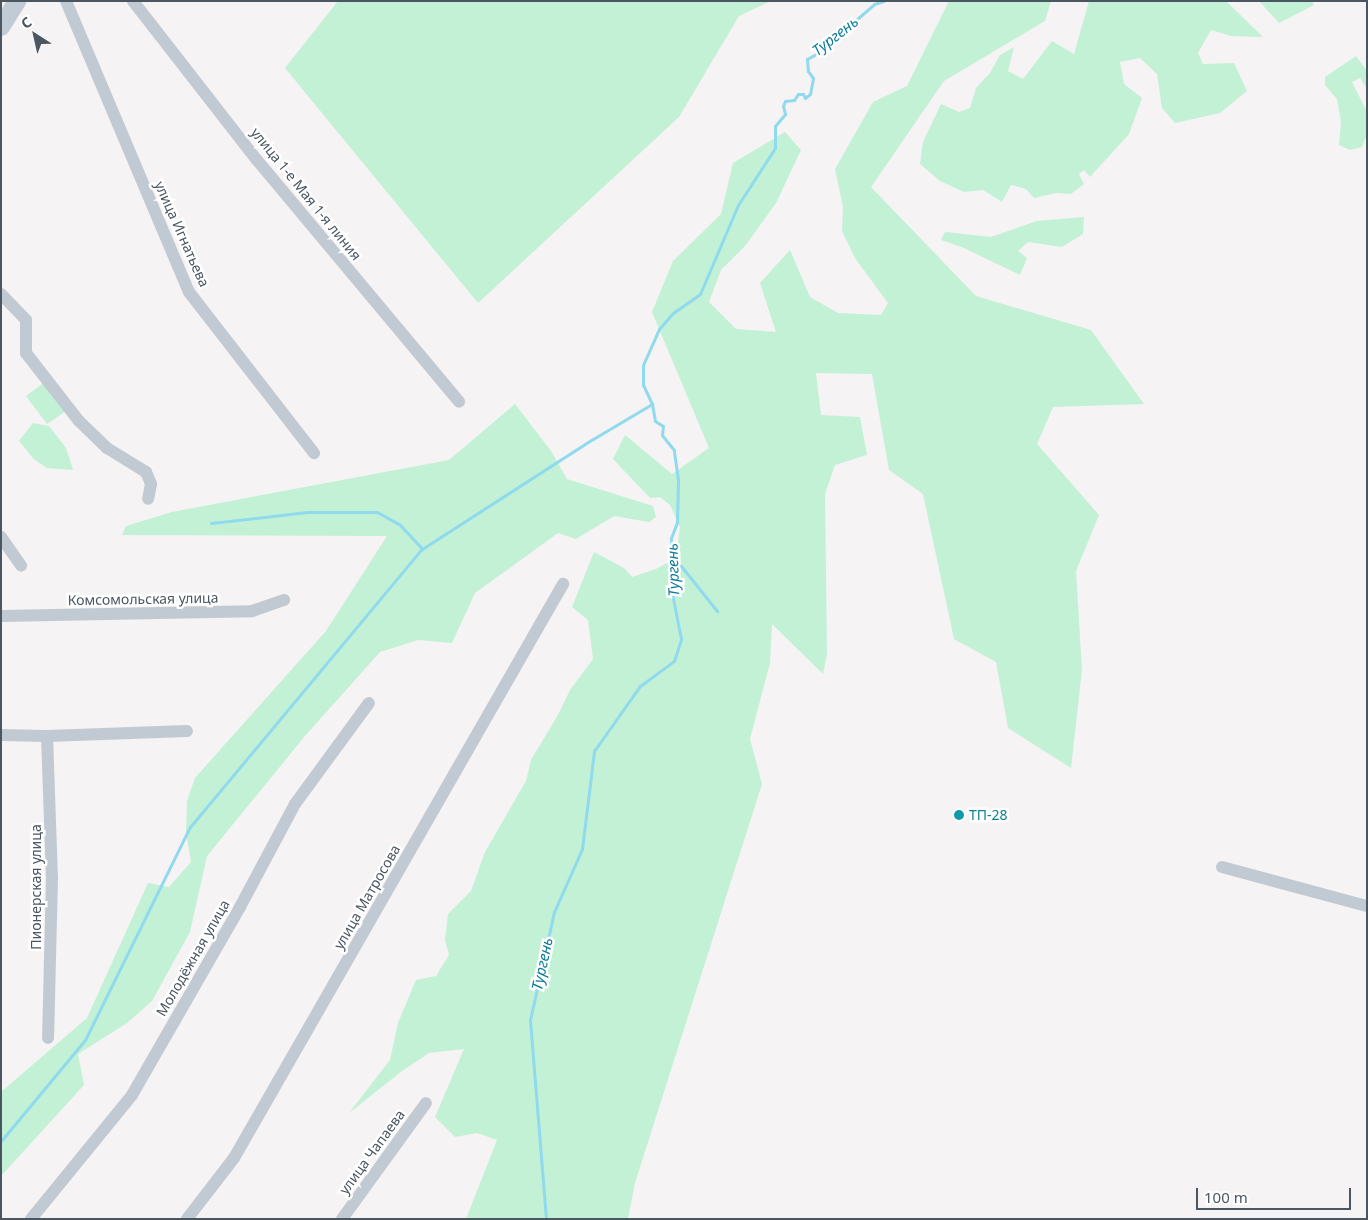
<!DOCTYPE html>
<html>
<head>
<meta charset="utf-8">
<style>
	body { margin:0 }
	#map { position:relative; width:1368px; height:1220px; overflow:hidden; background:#f5f3f3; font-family:"Noto Sans",sans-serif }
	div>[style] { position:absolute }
	.green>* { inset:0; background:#c3f1d5 }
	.stream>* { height:3px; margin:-1.5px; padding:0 1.5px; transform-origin:1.5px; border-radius:1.5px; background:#90daee }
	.minor>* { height:12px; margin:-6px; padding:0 6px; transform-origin:6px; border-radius:6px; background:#c1cad2 }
	.secondary>* { height:18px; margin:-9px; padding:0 9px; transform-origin:9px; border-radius:9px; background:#c1cbd6 }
	.dots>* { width:14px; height:14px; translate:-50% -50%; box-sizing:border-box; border:2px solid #fff; border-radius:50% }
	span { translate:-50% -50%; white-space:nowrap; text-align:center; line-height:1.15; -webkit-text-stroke:5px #fff; paint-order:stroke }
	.street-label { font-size:14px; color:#4a5661 }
	.culture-label { font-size:14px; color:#0d838f }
	.left { translate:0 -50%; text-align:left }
	.water-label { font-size:15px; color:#0c7c9b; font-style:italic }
	.frame { position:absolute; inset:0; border:2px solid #4a5661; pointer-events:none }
	.north { position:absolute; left:10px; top:10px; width:50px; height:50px; -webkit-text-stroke:4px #fff; paint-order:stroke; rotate:325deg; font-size:14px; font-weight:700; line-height:20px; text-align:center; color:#4a5661 }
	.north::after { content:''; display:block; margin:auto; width:18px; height:22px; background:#4a5661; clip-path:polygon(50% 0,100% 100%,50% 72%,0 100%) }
	.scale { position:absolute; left:1196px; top:1188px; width:155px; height:22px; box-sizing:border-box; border:2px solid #4a5661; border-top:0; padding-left:6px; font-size:15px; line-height:18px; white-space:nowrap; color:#4a5661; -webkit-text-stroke:4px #fff; paint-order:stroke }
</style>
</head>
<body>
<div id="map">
	<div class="green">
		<i style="clip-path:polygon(338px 1px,771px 1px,739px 16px,679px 117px,478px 303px,285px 68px)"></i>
		<i style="clip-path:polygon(949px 1px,1051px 1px,1045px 21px,944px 81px,871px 187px,976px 296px,1091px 330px,1144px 404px,1053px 407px,1037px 444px,1099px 515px,1076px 571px,1082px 670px,1071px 768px,1008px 728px,996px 662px,954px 639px,923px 494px,889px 470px,872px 374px,816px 373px,821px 415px,860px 417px,867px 455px,835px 465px,825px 494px,827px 654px,823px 674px,772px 624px,770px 663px,750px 739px,762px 784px,635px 1183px,628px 1219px,466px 1219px,497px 1140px,477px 1133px,455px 1137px,435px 1117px,464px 1049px,429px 1053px,402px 1071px,349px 1113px,390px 1060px,398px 1023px,416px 980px,436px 976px,449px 955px,445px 940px,448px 914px,471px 891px,485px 852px,526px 781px,531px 760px,558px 715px,570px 690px,593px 659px,588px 620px,572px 607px,594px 552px,624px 568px,632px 577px,656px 569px,676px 558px,680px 527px,670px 505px,660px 497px,650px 498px,613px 459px,625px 435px,672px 474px,709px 448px,652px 312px,673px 261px,721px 214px,733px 163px,785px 132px,801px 150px,776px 203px,745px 246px,721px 270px,709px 302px,736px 329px,776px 332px,760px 283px,790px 250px,810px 297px,838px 313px,881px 315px,888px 303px,855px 258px,842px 231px,843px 207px,835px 169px,873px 102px,907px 86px)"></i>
		<i style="clip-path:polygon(1089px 1px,1226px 1px,1263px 37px,1231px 36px,1211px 30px,1198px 53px,1203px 64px,1234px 63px,1247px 91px,1220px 113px,1175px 123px,1162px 108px,1157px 74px,1140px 58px,1120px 62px,1124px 84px,1142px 98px,1129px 134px,1090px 177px,1084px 170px,1079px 174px,1084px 184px,1071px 194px,1056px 193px,1034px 198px,1026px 189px,1011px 185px,1002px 202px,983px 190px,964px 192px,940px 181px,920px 164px,923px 142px,941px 104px,959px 112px,970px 108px,976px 88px,990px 73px,1000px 55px,1014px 47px,1008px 71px,1023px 79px,1052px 41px,1074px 54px)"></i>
		<i style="clip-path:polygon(1259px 1px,1312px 1px,1314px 5px,1279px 23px)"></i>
		<i style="clip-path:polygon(1356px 56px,1367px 71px,1367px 89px,1360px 78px,1352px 82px,1367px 112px,1367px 134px,1362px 147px,1350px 150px,1339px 145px,1341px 122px,1337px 99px,1325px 85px,1325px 77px)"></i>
		<i style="clip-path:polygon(1084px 217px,1083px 234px,1062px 247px,1028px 242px,1018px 251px,1027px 258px,1020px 275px,964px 248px,941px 240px,945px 232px,991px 237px,1037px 221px)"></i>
		<i style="clip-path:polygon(45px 382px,66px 411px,47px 424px,26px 396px)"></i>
		<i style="clip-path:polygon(515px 404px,551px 451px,567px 479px,653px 506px,656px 517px,649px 522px,614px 516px,576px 539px,558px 533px,475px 593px,452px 643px,418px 640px,380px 652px,305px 736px,207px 856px,190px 932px,152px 1001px,127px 1023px,78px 1054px,84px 1085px,1px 1176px,1px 1092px,87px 1018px,148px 883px,169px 887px,191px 862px,186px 833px,187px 801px,195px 778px,326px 631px,387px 536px,122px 535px,126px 526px,172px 512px,449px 460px)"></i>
		<i style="clip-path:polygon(33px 423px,49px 426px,66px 448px,73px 470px,47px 468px,34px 459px,19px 441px)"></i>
	</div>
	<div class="stream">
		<i style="left:211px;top:523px;width:97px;rotate:-6.5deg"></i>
		<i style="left:307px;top:512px;width:70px"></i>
		<i style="left:377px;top:512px;width:26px;rotate:29deg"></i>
		<i style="left:400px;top:525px;width:33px;rotate:47deg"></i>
		<i style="left:674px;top:562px;width:8px;rotate:30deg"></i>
		<i style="left:681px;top:566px;width:58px;rotate:51.3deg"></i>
		<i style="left:1px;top:1141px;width:131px;rotate:-50.3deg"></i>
		<i style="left:85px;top:1040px;width:237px;rotate:-63.8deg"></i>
		<i style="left:190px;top:827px;width:362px;rotate:-50.2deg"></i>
		<i style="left:422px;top:549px;width:203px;rotate:-32.8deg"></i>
		<i style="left:593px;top:439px;width:69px;rotate:-30.7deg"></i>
		<i style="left:546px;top:1219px;width:200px;rotate:-94.6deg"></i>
		<i style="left:530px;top:1020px;width:111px;rotate:-77.5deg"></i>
		<i style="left:554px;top:912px;width:69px;rotate:-66deg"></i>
		<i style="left:582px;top:849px;width:99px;rotate:-83deg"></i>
		<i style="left:594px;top:751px;width:80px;rotate:-54.7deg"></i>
		<i style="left:640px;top:686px;width:42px;rotate:-36.3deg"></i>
		<i style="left:674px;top:661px;width:23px;rotate:-72deg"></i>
		<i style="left:681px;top:639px;width:52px;rotate:-101.1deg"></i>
		<i style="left:671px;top:588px;width:19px;rotate:-81deg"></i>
		<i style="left:674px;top:569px;width:31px;rotate:-96deg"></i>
		<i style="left:671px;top:538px;width:17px;rotate:-69deg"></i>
		<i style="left:677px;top:522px;width:42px;rotate:-88.6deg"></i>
		<i style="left:678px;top:480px;width:30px;rotate:-98deg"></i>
		<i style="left:674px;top:450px;width:19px;rotate:-129deg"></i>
		<i style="left:662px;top:435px;width:9px;rotate:-84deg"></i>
		<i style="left:663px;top:426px;width:9px;rotate:-148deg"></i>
		<i style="left:655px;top:421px;width:17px;rotate:-100deg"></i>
		<i style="left:652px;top:404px;width:21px;rotate:-115deg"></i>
		<i style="left:643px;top:385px;width:20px;rotate:-90deg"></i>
		<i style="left:643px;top:365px;width:39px;rotate:-66deg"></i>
		<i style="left:659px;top:329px;width:21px;rotate:-49deg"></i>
		<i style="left:673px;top:313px;width:33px;rotate:-35deg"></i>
		<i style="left:700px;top:294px;width:97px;rotate:-66.9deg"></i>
		<i style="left:738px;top:205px;width:68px;rotate:-57deg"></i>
		<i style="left:775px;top:148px;width:22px;rotate:-90deg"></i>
		<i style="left:775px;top:126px;width:16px;rotate:-50deg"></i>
		<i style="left:785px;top:114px;width:8px;rotate:-104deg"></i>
		<i style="left:783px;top:106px;width:5px;rotate:-68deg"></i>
		<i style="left:785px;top:101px;width:9px;rotate:-6deg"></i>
		<i style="left:794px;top:100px;width:7px;rotate:-56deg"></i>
		<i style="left:798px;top:94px;width:5px"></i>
		<i style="left:803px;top:94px;width:4px;rotate:63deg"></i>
		<i style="left:805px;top:98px;width:6px;rotate:-39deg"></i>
		<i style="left:810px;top:94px;width:16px;rotate:-79deg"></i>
		<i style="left:813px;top:78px;width:9px;rotate:-126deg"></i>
		<i style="left:808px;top:71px;width:12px;rotate:-95deg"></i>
		<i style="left:807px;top:59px;width:13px;rotate:-29deg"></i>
		<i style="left:818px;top:53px;width:33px;rotate:-46deg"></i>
		<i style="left:841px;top:29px;width:9px;rotate:-21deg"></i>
		<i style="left:849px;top:26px;width:33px;rotate:-41deg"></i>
		<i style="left:874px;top:4px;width:10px;rotate:-17deg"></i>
	</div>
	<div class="minor">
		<i style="left:66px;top:1px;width:316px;rotate:67.1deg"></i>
		<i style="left:189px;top:292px;width:204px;rotate:52.2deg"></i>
		<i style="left:133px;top:1px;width:202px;rotate:52.1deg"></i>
		<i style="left:257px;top:160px;width:315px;rotate:50.1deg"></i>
		<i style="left:1px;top:294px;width:36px;rotate:46deg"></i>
		<i style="left:26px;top:320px;width:33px;rotate:90deg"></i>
		<i style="left:26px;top:353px;width:86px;rotate:52.1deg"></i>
		<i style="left:79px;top:421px;width:39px;rotate:44deg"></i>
		<i style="left:107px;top:448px;width:46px;rotate:31.6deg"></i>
		<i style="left:146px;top:472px;width:13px;rotate:67deg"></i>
		<i style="left:151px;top:484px;width:15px;rotate:101deg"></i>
		<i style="left:1px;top:537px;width:35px;rotate:55deg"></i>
		<i style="left:1px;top:616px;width:251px;rotate:-1.1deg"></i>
		<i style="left:252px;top:611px;width:34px;rotate:-19deg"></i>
		<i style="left:1px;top:735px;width:46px;rotate:1.2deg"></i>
		<i style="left:47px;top:736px;width:140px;rotate:-2deg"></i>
		<i style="left:47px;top:736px;width:141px;rotate:88deg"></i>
		<i style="left:52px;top:877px;width:161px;rotate:91.4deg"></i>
		<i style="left:1222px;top:867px;width:150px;rotate:15.1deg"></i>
		<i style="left:31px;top:1219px;width:160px;rotate:-50.8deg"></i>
		<i style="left:132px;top:1095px;width:217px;rotate:-60.1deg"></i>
		<i style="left:240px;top:907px;width:117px;rotate:-61.9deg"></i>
		<i style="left:295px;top:804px;width:125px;rotate:-53.8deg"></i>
		<i style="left:187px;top:1219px;width:77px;rotate:-52.4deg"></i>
		<i style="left:234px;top:1158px;width:662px;rotate:-60.18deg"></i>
		<i style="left:342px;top:1219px;width:143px;rotate:-54.1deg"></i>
	</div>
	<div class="secondary">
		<i style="left:1px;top:27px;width:31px;rotate:-58deg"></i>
	</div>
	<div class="dots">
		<i style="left:959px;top:815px;background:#0f9aa8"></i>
	</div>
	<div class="street-label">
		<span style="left:306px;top:194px;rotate:51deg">улица 1-е Мая 1-я линия</span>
		<span style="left:182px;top:234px;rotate:66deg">улица Игнатьева</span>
		<span style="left:143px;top:599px;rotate:-1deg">Комсомольская улица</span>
		<span style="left:36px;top:887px;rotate:-90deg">Пионерская улица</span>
		<span style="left:367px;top:897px;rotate:-60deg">улица Матросова</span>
		<span style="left:193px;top:958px;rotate:-60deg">Молодёжная улица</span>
		<span style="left:372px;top:1152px;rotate:-54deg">улица Чапаева</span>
	</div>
	<div class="culture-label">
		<span class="left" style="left:969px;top:815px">ТП-28</span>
	</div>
	<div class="water-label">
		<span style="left:835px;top:36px;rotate:-38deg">Тургень</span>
		<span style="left:673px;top:570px;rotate:-92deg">Тургень</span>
		<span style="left:542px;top:964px;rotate:-78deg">Тургень</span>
	</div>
	<div class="frame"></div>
	<div class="north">С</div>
	<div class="scale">100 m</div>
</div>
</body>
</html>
